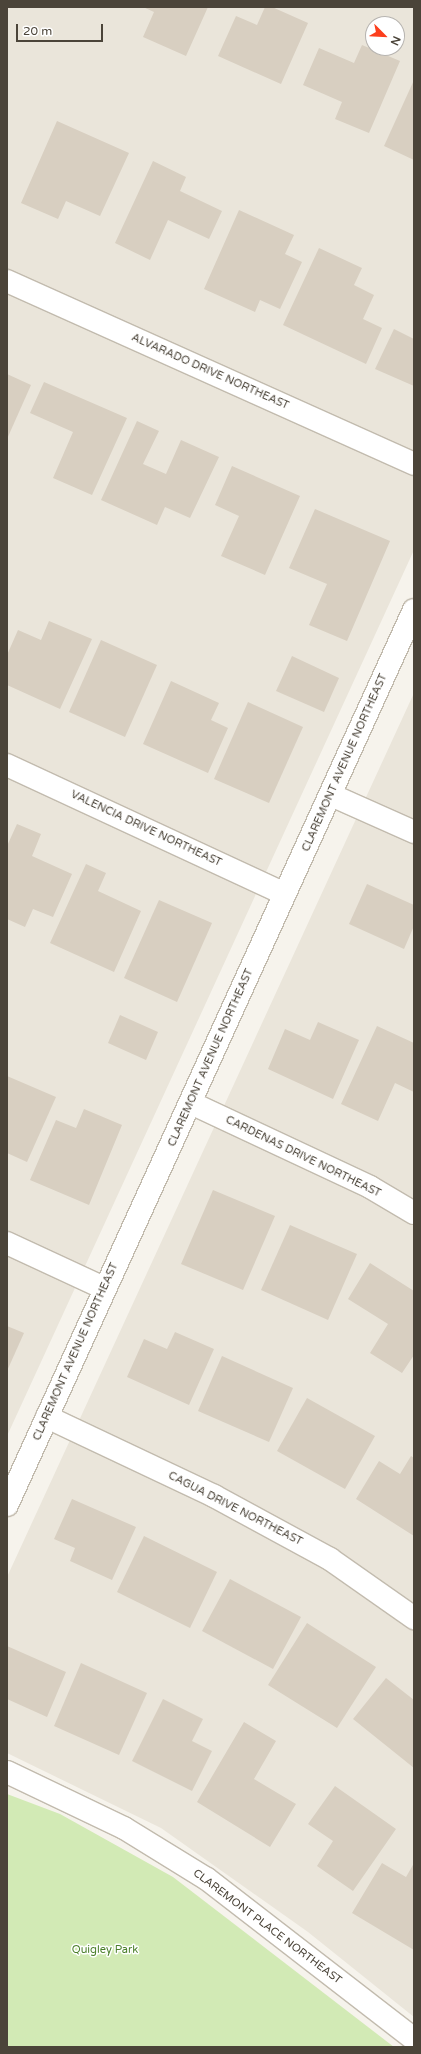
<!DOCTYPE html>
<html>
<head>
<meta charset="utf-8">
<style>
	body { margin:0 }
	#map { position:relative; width:421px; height:2054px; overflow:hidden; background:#f6f3ec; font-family:"Varela Round",sans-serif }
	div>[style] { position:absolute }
	.residential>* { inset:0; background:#eae5da }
	.green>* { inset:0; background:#d2eab5 }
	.building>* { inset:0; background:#d8cfc1 }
	.roads { filter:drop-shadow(1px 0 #c2bbae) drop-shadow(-1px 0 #c2bbae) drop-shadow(0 1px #c2bbae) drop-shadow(0 -1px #c2bbae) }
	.minor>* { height:22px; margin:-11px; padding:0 11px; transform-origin:11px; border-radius:11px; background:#fff }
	span { translate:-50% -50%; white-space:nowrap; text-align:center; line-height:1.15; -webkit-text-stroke:3px #fff; paint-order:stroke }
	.street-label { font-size:11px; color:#4b4439 }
	.park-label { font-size:11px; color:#4a7f2a }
	.frame { position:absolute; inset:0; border:8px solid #4b4439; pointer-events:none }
	.north { position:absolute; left:365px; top:16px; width:40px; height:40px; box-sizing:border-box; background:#fff; border:1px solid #b7b4b0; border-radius:50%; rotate:114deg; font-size:11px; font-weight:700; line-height:16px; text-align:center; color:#4b4439 }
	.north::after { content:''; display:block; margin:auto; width:14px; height:18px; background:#fc3f1d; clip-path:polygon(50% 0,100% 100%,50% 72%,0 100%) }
	.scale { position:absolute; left:16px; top:24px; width:87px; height:18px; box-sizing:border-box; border:2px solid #4b4439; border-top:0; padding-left:5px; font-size:12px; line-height:14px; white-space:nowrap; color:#4b4439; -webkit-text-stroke:3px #fff; paint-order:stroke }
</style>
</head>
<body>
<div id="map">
	<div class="residential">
		<i style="clip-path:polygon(evenodd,7px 7px,414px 7px,414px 550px,7px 1436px,7px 7px,373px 24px,397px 24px,397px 48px,373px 48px,373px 24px)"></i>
		<i style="clip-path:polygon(414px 693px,414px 2017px,308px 1932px,161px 1828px,7px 1753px,7px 1577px)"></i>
	</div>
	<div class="green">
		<i style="clip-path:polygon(7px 1794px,60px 1814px,173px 1877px,394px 2047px,7px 2047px)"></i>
	</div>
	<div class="building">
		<i style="clip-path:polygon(143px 7px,208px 7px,186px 56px,143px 37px,154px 12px)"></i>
		<i style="clip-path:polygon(265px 7px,272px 7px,308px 23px,281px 84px,218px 56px,236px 16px,257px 25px)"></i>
		<i style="clip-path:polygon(362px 45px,400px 61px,369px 133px,335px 119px,342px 102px,303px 85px,319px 48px,354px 63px)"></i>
		<i style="clip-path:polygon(414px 80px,414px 160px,384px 146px)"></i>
		<i style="clip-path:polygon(57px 121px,129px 153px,100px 216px,66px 201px,58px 219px,21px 203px)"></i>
		<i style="clip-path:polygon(153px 161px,186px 177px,180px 191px,222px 211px,209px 239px,168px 220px,150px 260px,115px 243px)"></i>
		<i style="clip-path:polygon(239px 210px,294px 235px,285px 254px,302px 262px,280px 309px,260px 300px,255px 312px,204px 289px)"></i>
		<i style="clip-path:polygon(319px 248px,362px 268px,354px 285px,374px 295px,363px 319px,382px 328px,366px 364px,283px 325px)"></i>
		<i style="clip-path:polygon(394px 329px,414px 339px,414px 386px,375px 369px)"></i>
		<i style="clip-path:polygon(7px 374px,31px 385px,7px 439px)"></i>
		<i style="clip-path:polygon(44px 382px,127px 418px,92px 495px,53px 478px,73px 432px,30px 413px)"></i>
		<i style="clip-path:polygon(137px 421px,159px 431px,143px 464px,166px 474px,181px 440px,219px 457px,190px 518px,165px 507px,157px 525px,101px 500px)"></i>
		<i style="clip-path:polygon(232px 466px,300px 496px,265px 575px,221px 556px,239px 516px,215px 505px)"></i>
		<i style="clip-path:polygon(315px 509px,390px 541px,347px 641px,309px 625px,327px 584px,289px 568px)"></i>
		<i style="clip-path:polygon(49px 621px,92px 639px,60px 709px,7px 685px,7px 655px,18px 630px,41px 640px)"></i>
		<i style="clip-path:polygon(101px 640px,157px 665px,125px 737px,69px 712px)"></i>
		<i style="clip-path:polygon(292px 656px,339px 678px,324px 712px,276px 691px)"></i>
		<i style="clip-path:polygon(171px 681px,219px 703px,211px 720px,228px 728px,208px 773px,143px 744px)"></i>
		<i style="clip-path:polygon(248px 702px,303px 727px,269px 803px,214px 779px)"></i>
		<i style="clip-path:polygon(17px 824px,41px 834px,32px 856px,72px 874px,53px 917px,33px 909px,25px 927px,7px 919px,7px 846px)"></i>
		<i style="clip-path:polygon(86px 864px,106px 873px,98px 891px,141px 911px,114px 972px,50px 943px)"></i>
		<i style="clip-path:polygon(367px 884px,414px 905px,414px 926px,404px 949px,349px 924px)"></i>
		<i style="clip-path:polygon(159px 900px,212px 923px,177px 1002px,124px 978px)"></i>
		<i style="clip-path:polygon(120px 1015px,158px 1032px,146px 1060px,108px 1043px)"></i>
		<i style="clip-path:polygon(318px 1022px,359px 1040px,333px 1099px,268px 1069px,285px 1029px,310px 1040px)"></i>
		<i style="clip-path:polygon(377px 1026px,414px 1043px,414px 1092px,395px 1083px,378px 1121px,341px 1104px)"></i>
		<i style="clip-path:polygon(7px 1076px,56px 1097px,27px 1162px,7px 1153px)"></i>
		<i style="clip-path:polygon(84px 1109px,122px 1125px,89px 1205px,30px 1180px,56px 1120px,76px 1128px)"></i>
		<i style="clip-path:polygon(213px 1190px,275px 1216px,243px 1290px,181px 1264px)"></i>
		<i style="clip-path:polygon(290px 1225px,357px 1254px,328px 1320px,261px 1290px)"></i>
		<i style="clip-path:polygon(370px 1263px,414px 1291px,414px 1355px,402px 1373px,370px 1353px,388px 1324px,348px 1299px)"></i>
		<i style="clip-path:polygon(7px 1326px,24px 1333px,7px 1371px)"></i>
		<i style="clip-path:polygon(175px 1332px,214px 1349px,189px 1405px,127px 1377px,144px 1339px,167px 1349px)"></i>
		<i style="clip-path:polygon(222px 1356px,293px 1388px,269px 1442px,198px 1411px)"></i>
		<i style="clip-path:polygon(307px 1398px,375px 1436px,345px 1489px,277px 1451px)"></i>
		<i style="clip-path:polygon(411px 1456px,414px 1458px,414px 1536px,356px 1499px,379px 1461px,400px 1474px)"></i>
		<i style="clip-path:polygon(72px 1499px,136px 1527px,112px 1580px,70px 1561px,75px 1548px,54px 1539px)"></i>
		<i style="clip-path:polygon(144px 1536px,217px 1572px,190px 1628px,117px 1592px)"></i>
		<i style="clip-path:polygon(230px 1579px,301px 1617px,273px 1669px,202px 1631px)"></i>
		<i style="clip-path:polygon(307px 1623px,376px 1667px,337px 1728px,268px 1685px)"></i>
		<i style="clip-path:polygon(7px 1646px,66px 1672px,47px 1717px,7px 1699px)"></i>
		<i style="clip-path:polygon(81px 1663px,147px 1693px,119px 1755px,54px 1726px)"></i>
		<i style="clip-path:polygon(386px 1678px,414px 1700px,414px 1768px,353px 1719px)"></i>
		<i style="clip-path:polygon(163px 1699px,203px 1719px,192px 1741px,212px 1751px,192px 1791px,132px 1761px)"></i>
		<i style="clip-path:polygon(244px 1722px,276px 1741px,254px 1779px,296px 1804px,270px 1847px,197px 1802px)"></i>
		<i style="clip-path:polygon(335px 1786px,396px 1829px,353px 1891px,317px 1866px,333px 1841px,308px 1824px)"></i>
		<i style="clip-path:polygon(382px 1863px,406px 1877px,414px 1863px,414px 1950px,352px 1913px)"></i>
	</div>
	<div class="roads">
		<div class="minor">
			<i style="left:7px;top:281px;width:446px;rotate:24.2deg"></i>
			<i style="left:7px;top:765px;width:306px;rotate:24.9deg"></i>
			<i style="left:331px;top:795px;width:91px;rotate:24deg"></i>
			<i style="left:191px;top:1103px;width:198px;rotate:25.1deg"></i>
			<i style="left:370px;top:1187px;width:51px;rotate:30.6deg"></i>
			<i style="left:7px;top:1243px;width:107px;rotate:24.9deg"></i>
			<i style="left:47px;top:1417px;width:185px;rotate:25.3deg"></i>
			<i style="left:214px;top:1496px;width:132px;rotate:28.5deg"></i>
			<i style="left:330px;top:1559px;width:103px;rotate:35.1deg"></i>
			<i style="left:7px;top:1505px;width:983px;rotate:-65.55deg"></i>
			<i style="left:7px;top:1772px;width:130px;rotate:25.6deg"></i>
			<i style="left:124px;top:1828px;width:97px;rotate:31.6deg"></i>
			<i style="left:207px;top:1879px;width:262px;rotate:37.7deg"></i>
		</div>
	</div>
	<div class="street-label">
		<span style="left:210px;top:372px;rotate:24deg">ALVARADO DRIVE NORTHEAST</span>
		<span style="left:345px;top:763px;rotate:-66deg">CLAREMONT AVENUE NORTHEAST</span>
		<span style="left:146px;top:829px;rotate:25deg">VALENCIA DRIVE NORTHEAST</span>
		<span style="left:211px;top:1058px;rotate:-66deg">CLAREMONT AVENUE NORTHEAST</span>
		<span style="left:303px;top:1157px;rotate:26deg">CARDENAS DRIVE NORTHEAST</span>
		<span style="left:76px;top:1352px;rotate:-66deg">CLAREMONT AVENUE NORTHEAST</span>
		<span style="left:235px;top:1509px;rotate:27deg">CAGUA DRIVE NORTHEAST</span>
		<span style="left:267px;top:1927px;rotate:37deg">CLAREMONT PLACE NORTHEAST</span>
	</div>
	<div class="park-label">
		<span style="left:105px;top:1950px">Quigley Park</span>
	</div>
	<div class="frame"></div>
	<div class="north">N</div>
	<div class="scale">20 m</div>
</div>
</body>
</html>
